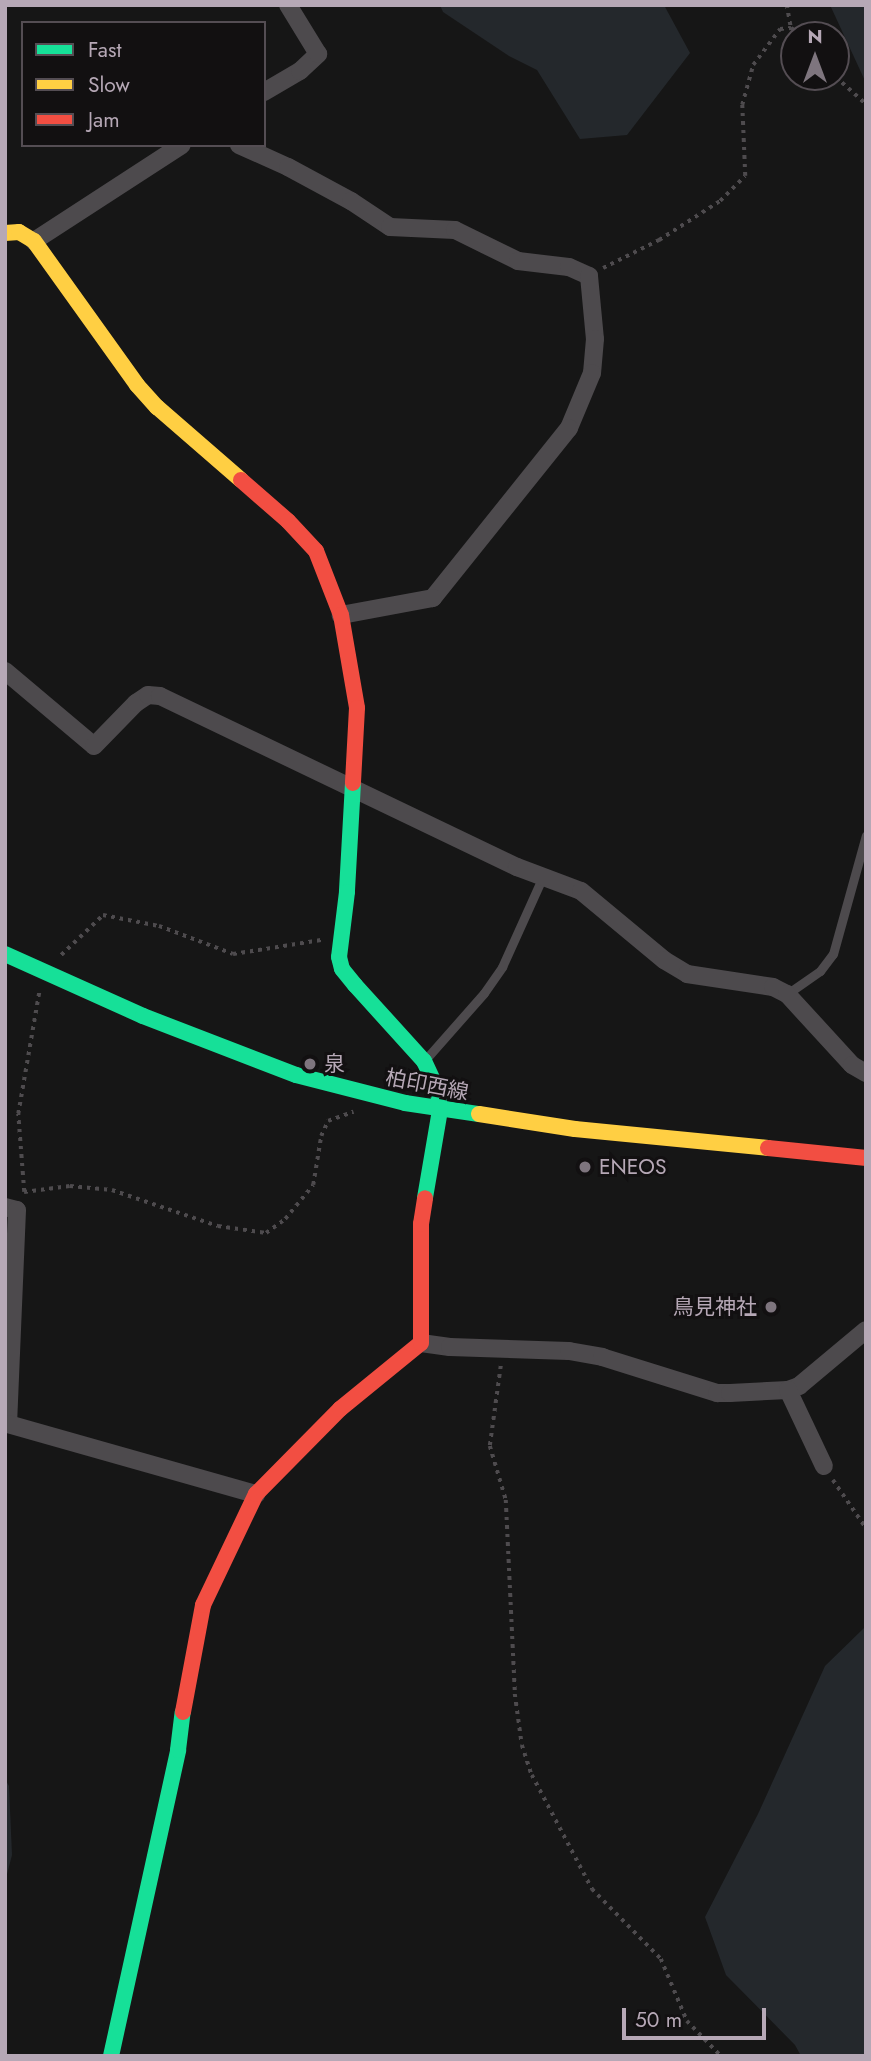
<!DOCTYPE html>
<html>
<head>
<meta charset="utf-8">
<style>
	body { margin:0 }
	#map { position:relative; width:871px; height:2061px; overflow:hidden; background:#161616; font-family:Jost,"Noto Sans JP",sans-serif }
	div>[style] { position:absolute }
	.green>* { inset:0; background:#24282c }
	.path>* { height:3.5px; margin-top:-1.75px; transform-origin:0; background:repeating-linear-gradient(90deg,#4e4b4e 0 3.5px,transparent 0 8.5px) }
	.lane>* { height:9px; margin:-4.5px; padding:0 4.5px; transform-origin:4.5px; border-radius:4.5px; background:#4d4a4d }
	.street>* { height:18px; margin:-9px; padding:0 9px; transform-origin:9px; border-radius:9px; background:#4d4a4d }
	.fast>* { height:16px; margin:-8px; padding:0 8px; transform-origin:8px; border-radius:8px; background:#16e098 }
	.slow>* { height:16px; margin:-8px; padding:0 8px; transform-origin:8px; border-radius:8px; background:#ffcf43 }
	.jam>* { height:16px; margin:-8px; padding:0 8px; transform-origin:8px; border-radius:8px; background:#f24e42 }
	.dots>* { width:19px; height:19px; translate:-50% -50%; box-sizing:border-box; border:4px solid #121011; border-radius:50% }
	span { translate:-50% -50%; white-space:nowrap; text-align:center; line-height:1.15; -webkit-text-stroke:6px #121011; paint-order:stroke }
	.poi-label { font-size:21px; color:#b6a8b6 }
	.left { translate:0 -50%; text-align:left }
	.right { translate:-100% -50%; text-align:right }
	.street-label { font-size:21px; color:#b6a8b6 }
	.frame { position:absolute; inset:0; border:7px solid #b6a8b6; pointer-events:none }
	.legend { position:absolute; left:21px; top:21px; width:245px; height:126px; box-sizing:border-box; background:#121011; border:2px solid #544d53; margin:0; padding:9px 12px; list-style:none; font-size:21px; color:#b6a8b6 }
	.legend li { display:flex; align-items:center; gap:14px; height:35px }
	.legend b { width:35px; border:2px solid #544d53 }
	.north { position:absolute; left:780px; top:21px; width:70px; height:70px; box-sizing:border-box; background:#121011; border:2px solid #544d53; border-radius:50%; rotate:0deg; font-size:19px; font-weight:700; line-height:28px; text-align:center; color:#b6a8b6 }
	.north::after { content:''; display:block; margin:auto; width:24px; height:32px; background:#7e757e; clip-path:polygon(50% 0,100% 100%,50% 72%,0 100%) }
	.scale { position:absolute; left:622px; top:2008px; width:144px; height:32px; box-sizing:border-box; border:4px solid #b6a8b6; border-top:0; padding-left:9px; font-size:21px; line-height:24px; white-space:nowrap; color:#b6a8b6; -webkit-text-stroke:5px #121011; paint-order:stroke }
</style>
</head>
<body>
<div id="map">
	<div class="green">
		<i style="clip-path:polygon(440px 5px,664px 5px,690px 53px,627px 135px,580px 139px,537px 70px,509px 56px,443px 12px)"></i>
		<i style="clip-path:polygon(830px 5px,866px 5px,866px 83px)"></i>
		<i style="clip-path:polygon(864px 1628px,866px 2056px,801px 2056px,795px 2045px,726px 1975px,705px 1917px,758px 1814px,825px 1666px)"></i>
		<i style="clip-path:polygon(5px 1779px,9px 1786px,12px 1855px,5px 1882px)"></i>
	</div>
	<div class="path">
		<i style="left:787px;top:5px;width:23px;rotate:80deg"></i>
		<i style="left:836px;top:77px;width:40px;rotate:42deg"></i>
		<i style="left:603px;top:268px;width:63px;rotate:-26.6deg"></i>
		<i style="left:659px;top:240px;width:72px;rotate:-32.6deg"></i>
		<i style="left:720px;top:201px;width:35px;rotate:-45deg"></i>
		<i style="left:745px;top:176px;width:71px;rotate:-92.4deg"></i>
		<i style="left:742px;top:105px;width:41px;rotate:-74.6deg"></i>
		<i style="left:753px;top:65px;width:45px;rotate:-53.1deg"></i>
		<i style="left:780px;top:29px;width:11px;rotate:-5deg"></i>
		<i style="left:791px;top:28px;width:14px;rotate:30deg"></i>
		<i style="left:61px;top:955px;width:58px;rotate:-43.6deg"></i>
		<i style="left:103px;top:915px;width:57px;rotate:11.1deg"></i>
		<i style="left:159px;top:926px;width:79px;rotate:20.7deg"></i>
		<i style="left:233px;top:954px;width:89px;rotate:-9deg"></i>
		<i style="left:24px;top:1192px;width:78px;rotate:-94.4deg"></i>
		<i style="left:18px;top:1114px;width:123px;rotate:-80.2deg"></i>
		<i style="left:24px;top:1192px;width:46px;rotate:-7.4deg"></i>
		<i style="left:70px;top:1186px;width:42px;rotate:5.4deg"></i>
		<i style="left:112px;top:1190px;width:112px;rotate:18.8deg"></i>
		<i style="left:218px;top:1226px;width:49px;rotate:8.3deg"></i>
		<i style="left:266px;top:1233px;width:24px;rotate:-36deg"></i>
		<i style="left:285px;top:1219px;width:44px;rotate:-50.5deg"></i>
		<i style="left:313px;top:1185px;width:50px;rotate:-80.7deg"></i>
		<i style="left:321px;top:1136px;width:17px;rotate:-65deg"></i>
		<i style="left:328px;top:1121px;width:27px;rotate:-20deg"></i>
		<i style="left:501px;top:1366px;width:81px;rotate:97.8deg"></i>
		<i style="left:490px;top:1446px;width:56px;rotate:73.5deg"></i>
		<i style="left:506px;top:1500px;width:194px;rotate:87.3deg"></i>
		<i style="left:515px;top:1694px;width:51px;rotate:82.2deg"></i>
		<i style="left:522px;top:1745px;width:32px;rotate:72deg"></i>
		<i style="left:532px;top:1775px;width:129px;rotate:62.2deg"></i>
		<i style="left:592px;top:1889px;width:98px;rotate:45.4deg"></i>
		<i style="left:661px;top:1959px;width:67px;rotate:67.2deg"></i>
		<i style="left:687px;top:2021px;width:49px;rotate:45.8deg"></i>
		<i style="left:833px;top:1480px;width:58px;rotate:55.5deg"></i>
	</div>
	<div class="lane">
		<i style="left:787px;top:994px;width:40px;rotate:-34.9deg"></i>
		<i style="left:820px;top:971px;width:21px;rotate:-53deg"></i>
		<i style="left:833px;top:954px;width:123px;rotate:-74.5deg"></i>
		<i style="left:425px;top:1060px;width:89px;rotate:-48.6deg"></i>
		<i style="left:484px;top:993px;width:32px;rotate:-55deg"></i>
		<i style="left:502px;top:967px;width:100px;rotate:-65.7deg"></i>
	</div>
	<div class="street">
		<i style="left:264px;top:92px;width:42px;rotate:-30.3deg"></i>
		<i style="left:300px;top:71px;width:25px;rotate:-43deg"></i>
		<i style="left:318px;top:54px;width:57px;rotate:-121.5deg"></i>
		<i style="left:239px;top:145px;width:54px;rotate:24.2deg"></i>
		<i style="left:288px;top:167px;width:72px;rotate:28.4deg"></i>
		<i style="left:351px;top:201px;width:47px;rotate:33.7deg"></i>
		<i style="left:390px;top:227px;width:65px;rotate:2.6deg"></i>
		<i style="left:455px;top:230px;width:70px;rotate:26.2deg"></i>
		<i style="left:518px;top:261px;width:51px;rotate:6.7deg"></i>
		<i style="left:569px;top:267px;width:22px;rotate:24deg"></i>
		<i style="left:589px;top:276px;width:63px;rotate:84.6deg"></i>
		<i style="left:595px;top:339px;width:34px;rotate:95deg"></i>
		<i style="left:592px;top:373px;width:60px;rotate:112.7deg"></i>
		<i style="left:569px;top:428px;width:218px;rotate:128.7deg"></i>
		<i style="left:433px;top:598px;width:94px;rotate:169.5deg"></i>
		<i style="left:34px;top:241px;width:176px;rotate:-33deg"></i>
		<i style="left:5px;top:671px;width:116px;rotate:40.1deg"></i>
		<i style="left:94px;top:746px;width:60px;rotate:-45.7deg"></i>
		<i style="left:136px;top:703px;width:14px;rotate:-34deg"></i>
		<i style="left:148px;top:695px;width:12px;rotate:5deg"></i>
		<i style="left:160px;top:696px;width:396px;rotate:25.6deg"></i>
		<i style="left:517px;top:867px;width:68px;rotate:20.6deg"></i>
		<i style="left:581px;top:891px;width:108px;rotate:39.7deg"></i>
		<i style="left:664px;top:960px;width:27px;rotate:31deg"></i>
		<i style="left:687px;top:974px;width:87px;rotate:8.6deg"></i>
		<i style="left:773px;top:987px;width:16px;rotate:27deg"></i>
		<i style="left:787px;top:994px;width:96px;rotate:47.5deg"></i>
		<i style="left:852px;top:1065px;width:16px;rotate:30deg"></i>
		<i style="left:5px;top:1207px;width:12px;rotate:14deg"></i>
		<i style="left:17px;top:1210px;width:214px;rotate:92.4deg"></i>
		<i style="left:8px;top:1424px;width:258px;rotate:15.8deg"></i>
		<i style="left:421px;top:1343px;width:29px;rotate:8deg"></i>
		<i style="left:450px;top:1347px;width:119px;rotate:1.9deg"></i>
		<i style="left:569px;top:1351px;width:34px;rotate:10deg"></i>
		<i style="left:602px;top:1357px;width:121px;rotate:17.4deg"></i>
		<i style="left:717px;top:1393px;width:13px"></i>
		<i style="left:730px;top:1393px;width:58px;rotate:-3deg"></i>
		<i style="left:788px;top:1390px;width:12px;rotate:-20deg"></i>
		<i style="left:799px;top:1386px;width:87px;rotate:-39.9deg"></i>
		<i style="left:788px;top:1390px;width:84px;rotate:64.7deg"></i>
	</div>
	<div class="fast">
		<i style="left:353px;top:783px;width:109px;rotate:93.2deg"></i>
		<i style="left:347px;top:892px;width:65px;rotate:97deg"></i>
		<i style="left:339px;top:957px;width:12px;rotate:76deg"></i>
		<i style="left:342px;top:969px;width:21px;rotate:51deg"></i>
		<i style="left:355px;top:985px;width:103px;rotate:47.8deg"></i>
		<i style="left:424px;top:1061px;width:33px;rotate:65deg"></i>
		<i style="left:438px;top:1091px;width:19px;rotate:84deg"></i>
		<i style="left:440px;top:1110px;width:89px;rotate:99.7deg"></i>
		<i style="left:5px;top:954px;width:151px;rotate:24.2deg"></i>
		<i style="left:143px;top:1016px;width:164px;rotate:21.1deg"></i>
		<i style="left:296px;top:1075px;width:113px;rotate:14.4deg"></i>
		<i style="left:405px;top:1103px;width:75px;rotate:8.5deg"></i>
		<i style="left:111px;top:2056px;width:313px;rotate:-77.6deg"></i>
		<i style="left:178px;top:1750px;width:38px;rotate:-83deg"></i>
	</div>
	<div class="slow">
		<i style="left:5px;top:233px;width:14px;rotate:-4deg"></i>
		<i style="left:19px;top:232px;width:17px;rotate:31deg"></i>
		<i style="left:34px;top:241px;width:177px;rotate:54.4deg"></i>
		<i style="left:137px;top:385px;width:30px;rotate:48deg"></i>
		<i style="left:157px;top:407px;width:111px;rotate:41deg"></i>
		<i style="left:479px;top:1114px;width:97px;rotate:8.9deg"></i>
		<i style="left:575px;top:1129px;width:194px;rotate:5.6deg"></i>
	</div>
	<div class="jam">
		<i style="left:241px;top:480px;width:62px;rotate:41.1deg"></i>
		<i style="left:288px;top:521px;width:41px;rotate:47deg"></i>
		<i style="left:316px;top:551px;width:69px;rotate:68.7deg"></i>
		<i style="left:341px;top:615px;width:94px;rotate:80.2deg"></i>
		<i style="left:357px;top:708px;width:75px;rotate:93.1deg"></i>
		<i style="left:768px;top:1148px;width:99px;rotate:5.8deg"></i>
		<i style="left:183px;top:1712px;width:109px;rotate:-79.4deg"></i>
		<i style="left:203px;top:1605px;width:123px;rotate:-64.5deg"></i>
		<i style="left:256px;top:1494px;width:120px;rotate:-45.3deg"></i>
		<i style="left:340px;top:1409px;width:104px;rotate:-39.2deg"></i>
		<i style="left:421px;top:1343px;width:119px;rotate:-90deg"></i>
		<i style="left:421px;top:1224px;width:26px;rotate:-81deg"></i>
	</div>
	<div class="dots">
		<i style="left:310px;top:1064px;background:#7e757e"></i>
		<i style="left:585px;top:1167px;background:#7e757e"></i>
		<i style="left:771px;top:1307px;background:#7e757e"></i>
	</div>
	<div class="poi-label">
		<span class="left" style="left:324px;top:1064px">泉</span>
		<span class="left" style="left:599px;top:1167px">ENEOS</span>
		<span class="right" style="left:757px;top:1307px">鳥見神社</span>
	</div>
	<div class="street-label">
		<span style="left:427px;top:1085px;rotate:11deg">柏印西線</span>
	</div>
	<div class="frame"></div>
	<ul class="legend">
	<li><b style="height:9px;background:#16e098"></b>Fast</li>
	<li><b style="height:9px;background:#ffcf43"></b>Slow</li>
	<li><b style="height:9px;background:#f24e42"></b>Jam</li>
	</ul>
	<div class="north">N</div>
	<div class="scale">50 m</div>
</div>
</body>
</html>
